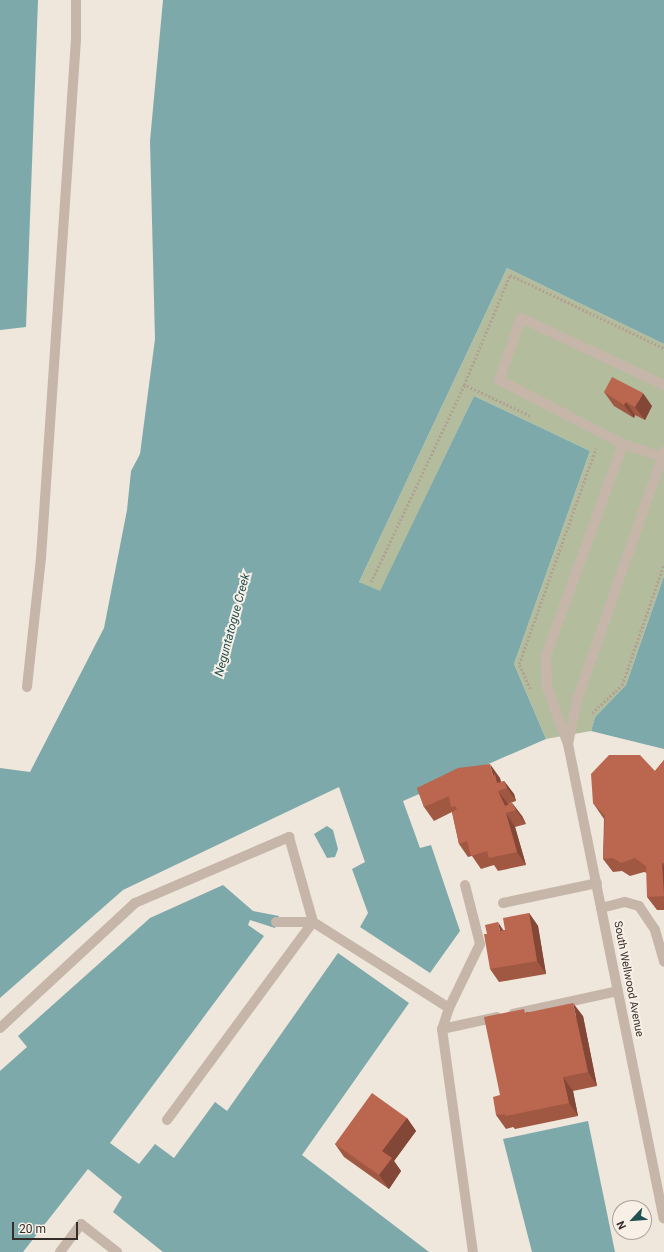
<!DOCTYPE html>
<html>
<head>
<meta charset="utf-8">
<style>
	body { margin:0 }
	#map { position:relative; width:664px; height:1252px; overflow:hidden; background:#efe6dc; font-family:Roboto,sans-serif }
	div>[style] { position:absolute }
	.green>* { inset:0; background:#b3bd9d }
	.water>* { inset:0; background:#7da9aa }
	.path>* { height:2.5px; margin-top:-1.25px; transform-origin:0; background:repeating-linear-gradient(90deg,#b2a093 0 2px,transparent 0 4px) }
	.lane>* { height:10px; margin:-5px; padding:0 5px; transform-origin:5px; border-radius:5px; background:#c6b6a9 }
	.street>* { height:10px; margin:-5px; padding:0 5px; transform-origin:5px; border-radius:5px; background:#c6b6a9 }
	.wall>* { inset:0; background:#a15843 }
	.shaded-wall>* { inset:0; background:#834737 }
	.building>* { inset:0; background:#bb664e }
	span { translate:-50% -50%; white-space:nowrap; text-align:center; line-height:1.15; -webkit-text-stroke:4px #f8f0e7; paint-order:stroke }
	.street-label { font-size:11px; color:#342c28 }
	.water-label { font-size:12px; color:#215052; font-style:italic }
	.north { position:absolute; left:612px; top:1200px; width:40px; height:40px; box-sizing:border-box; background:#f8f0e7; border:1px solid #aaa29b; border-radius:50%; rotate:244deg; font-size:11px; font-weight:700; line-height:16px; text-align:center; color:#342c28 }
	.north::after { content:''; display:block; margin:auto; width:14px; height:18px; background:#215052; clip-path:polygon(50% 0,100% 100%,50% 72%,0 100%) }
	.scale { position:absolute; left:12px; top:1222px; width:66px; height:18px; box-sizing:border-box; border:2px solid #342c28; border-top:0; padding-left:5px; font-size:12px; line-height:14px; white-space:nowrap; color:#342c28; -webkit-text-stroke:3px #f8f0e7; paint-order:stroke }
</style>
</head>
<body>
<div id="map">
	<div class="green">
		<i style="clip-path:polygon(507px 268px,664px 344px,664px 576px,626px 685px,595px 717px,591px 731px,546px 739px,514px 664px,590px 451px,474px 396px,380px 592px,359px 582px)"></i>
	</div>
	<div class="water">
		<i style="clip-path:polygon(0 0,38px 0,26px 327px,0 330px)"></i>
		<i style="clip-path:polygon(163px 0,664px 0,664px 344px,507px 268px,359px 582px,380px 591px,474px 396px,590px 451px,514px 664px,546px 739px,403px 801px,420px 848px,431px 845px,460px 931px,430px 973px,360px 927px,368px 913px,352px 869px,365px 862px,339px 787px,123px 890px,0 998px,0 768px,30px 772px,104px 628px,127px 510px,131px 471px,140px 454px,155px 339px,150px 141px)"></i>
		<i style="clip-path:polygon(664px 576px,664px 749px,591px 731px,595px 717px,626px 685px)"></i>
		<i style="clip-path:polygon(327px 826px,333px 830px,338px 849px,335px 857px,327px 858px,314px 834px)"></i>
		<i style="clip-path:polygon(223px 885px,253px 911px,279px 916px,275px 928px,250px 920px,248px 925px,264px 936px,110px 1143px,139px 1164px,155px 1144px,174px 1158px,215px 1102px,227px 1111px,338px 953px,409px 1003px,302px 1155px,429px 1252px,163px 1252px,113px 1212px,122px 1197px,88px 1169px,23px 1252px,0 1252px,0 1071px,27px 1047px,18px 1036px,150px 918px)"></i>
		<i style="clip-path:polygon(588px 1121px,615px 1252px,532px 1252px,503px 1139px)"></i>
	</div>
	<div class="path">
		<i style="left:530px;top:416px;width:73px;rotate:-154.8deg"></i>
		<i style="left:464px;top:385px;width:119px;rotate:-67.3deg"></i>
		<i style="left:510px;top:275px;width:170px;rotate:25.4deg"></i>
		<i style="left:371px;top:582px;width:218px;rotate:-64.7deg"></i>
		<i style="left:530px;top:689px;width:27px;rotate:-114deg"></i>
		<i style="left:519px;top:664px;width:229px;rotate:-70.4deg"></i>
		<i style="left:592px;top:713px;width:41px;rotate:-43deg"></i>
		<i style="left:622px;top:685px;width:128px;rotate:-70.9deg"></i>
	</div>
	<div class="lane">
		<i style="left:664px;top:385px;width:158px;rotate:-154.9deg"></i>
		<i style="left:521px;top:318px;width:66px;rotate:109.5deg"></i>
		<i style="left:499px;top:380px;width:140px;rotate:27.3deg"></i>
		<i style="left:623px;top:444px;width:226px;rotate:110deg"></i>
		<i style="left:546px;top:656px;width:31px;rotate:88deg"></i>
		<i style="left:547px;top:687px;width:61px;rotate:69.8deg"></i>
		<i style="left:568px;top:744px;width:45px;rotate:-78.4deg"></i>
		<i style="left:577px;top:700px;width:264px;rotate:-70.7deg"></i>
		<i style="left:623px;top:444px;width:41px;rotate:18.4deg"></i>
		<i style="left:27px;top:687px;width:130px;rotate:-83.8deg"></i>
		<i style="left:41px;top:558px;width:520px;rotate:-86.14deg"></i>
		<i style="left:76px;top:39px;width:39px;rotate:-90deg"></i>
		<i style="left:465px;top:885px;width:61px;rotate:75.7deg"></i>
		<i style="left:480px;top:944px;width:71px;rotate:115.8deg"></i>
		<i style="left:449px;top:1008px;width:22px;rotate:108deg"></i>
		<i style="left:442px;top:1029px;width:225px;rotate:82.1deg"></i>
		<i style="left:503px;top:903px;width:96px;rotate:-12deg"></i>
		<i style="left:601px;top:908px;width:25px;rotate:-14deg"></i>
		<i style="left:625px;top:902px;width:15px;rotate:16deg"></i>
		<i style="left:639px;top:906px;width:29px;rotate:56deg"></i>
		<i style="left:655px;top:930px;width:33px;rotate:74deg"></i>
		<i style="left:513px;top:1014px;width:107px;rotate:-12.4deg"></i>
		<i style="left:0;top:1028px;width:184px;rotate:-42.8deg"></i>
		<i style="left:135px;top:903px;width:168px;rotate:-23.2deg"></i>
		<i style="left:289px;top:837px;width:88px;rotate:74.2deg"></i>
		<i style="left:313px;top:922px;width:37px;rotate:180deg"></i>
		<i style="left:442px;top:1029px;width:56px;rotate:-12.3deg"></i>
		<i style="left:167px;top:1120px;width:246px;rotate:-53.6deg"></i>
		<i style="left:313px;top:922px;width:161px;rotate:32.3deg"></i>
		<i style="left:60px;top:1252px;width:35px;rotate:-53deg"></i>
		<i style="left:81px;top:1224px;width:46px;rotate:37.9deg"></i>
	</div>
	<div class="street">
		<i style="left:568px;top:744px;width:484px;rotate:78.6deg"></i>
	</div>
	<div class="wall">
		<i style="clip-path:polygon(604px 392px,652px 406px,645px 420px,635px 415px,634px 418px,614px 406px)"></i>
		<i style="clip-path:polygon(664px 760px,664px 910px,657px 910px,647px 897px,647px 873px,644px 872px,630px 876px,622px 871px,613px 872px,603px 859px,604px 819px,593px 803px,655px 771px)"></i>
		<i style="clip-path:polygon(500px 778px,501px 782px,504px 781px,514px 794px,516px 801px,508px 804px,512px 803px,522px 816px,526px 824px,515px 827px,526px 865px,498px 871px,494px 865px,481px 869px,472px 856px,468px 857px,459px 844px,452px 812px,434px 821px,424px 807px,417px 788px)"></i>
		<i style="clip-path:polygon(529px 913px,538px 926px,546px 974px,499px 982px,490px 969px,503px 930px,505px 930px)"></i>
		<i style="clip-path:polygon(526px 1012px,583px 1016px,597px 1086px,573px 1091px,578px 1116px,515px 1129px,513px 1127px,506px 1129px,496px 1115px,500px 1095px)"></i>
		<i style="clip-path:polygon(407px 1118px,416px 1131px,394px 1161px,401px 1171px,389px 1189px,344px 1157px,335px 1144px)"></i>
	</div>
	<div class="shaded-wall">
		<i style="clip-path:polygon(643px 393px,652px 406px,645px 420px,635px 407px)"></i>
		<i style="clip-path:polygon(626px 402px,635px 415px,634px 418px,624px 405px)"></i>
		<i style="clip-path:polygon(490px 764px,500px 778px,501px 783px,497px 783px,493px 776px)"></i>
		<i style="clip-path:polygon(504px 781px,514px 794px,516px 801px,507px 788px)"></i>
		<i style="clip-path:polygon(498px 791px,508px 804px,511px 812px,505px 806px)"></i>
		<i style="clip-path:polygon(512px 803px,522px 816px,526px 824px,516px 810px)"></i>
		<i style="clip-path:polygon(506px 813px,515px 827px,526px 865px,517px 852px)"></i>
		<i style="clip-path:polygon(662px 863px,664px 866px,664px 896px)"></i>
		<i style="clip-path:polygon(529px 913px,538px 926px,546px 974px,537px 961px)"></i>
		<i style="clip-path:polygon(498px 922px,507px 936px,500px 931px)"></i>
		<i style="clip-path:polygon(573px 1003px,583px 1016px,597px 1086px,588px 1072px)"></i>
		<i style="clip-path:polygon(563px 1077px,573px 1091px,578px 1116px,569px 1103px)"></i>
		<i style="clip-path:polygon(407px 1118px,416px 1131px,394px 1161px,401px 1171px,389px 1189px,379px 1175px,382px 1151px)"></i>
	</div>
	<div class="building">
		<i style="clip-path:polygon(612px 377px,643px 393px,635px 407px,626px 402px,624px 405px,604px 392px)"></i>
		<i style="clip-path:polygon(609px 755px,640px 755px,655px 771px,664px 760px,664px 863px,662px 863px,664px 896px,647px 897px,646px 866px,635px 858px,621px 863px,613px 858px,603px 859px,605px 816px,593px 803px,591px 774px)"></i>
		<i style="clip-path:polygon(490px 764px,493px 776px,495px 774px,497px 783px,504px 781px,507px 788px,498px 791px,505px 806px,512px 803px,516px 810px,506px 813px,517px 852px,489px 858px,487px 851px,471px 856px,467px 841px,459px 844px,452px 812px,457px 809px,455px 806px,451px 807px,449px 796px,424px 807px,417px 788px,458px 768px)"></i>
		<i style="clip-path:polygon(529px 913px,537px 961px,490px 969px,484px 934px,487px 934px,485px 925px,498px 922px,500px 931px,505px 930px,503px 918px)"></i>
		<i style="clip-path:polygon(573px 1003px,588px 1072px,563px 1077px,569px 1103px,505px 1116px,505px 1114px,496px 1115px,493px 1097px,500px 1095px,484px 1017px,524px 1009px,525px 1013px)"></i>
		<i style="clip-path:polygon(372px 1093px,407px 1118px,382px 1151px,392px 1158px,379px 1175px,335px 1144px)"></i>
	</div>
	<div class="street-label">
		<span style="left:628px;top:979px;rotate:79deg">South Wellwood Avenue</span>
	</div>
	<div class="water-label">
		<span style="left:233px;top:625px;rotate:-75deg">Neguntatogue Creek</span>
	</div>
	<div class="north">N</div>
	<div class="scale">20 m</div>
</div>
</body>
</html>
